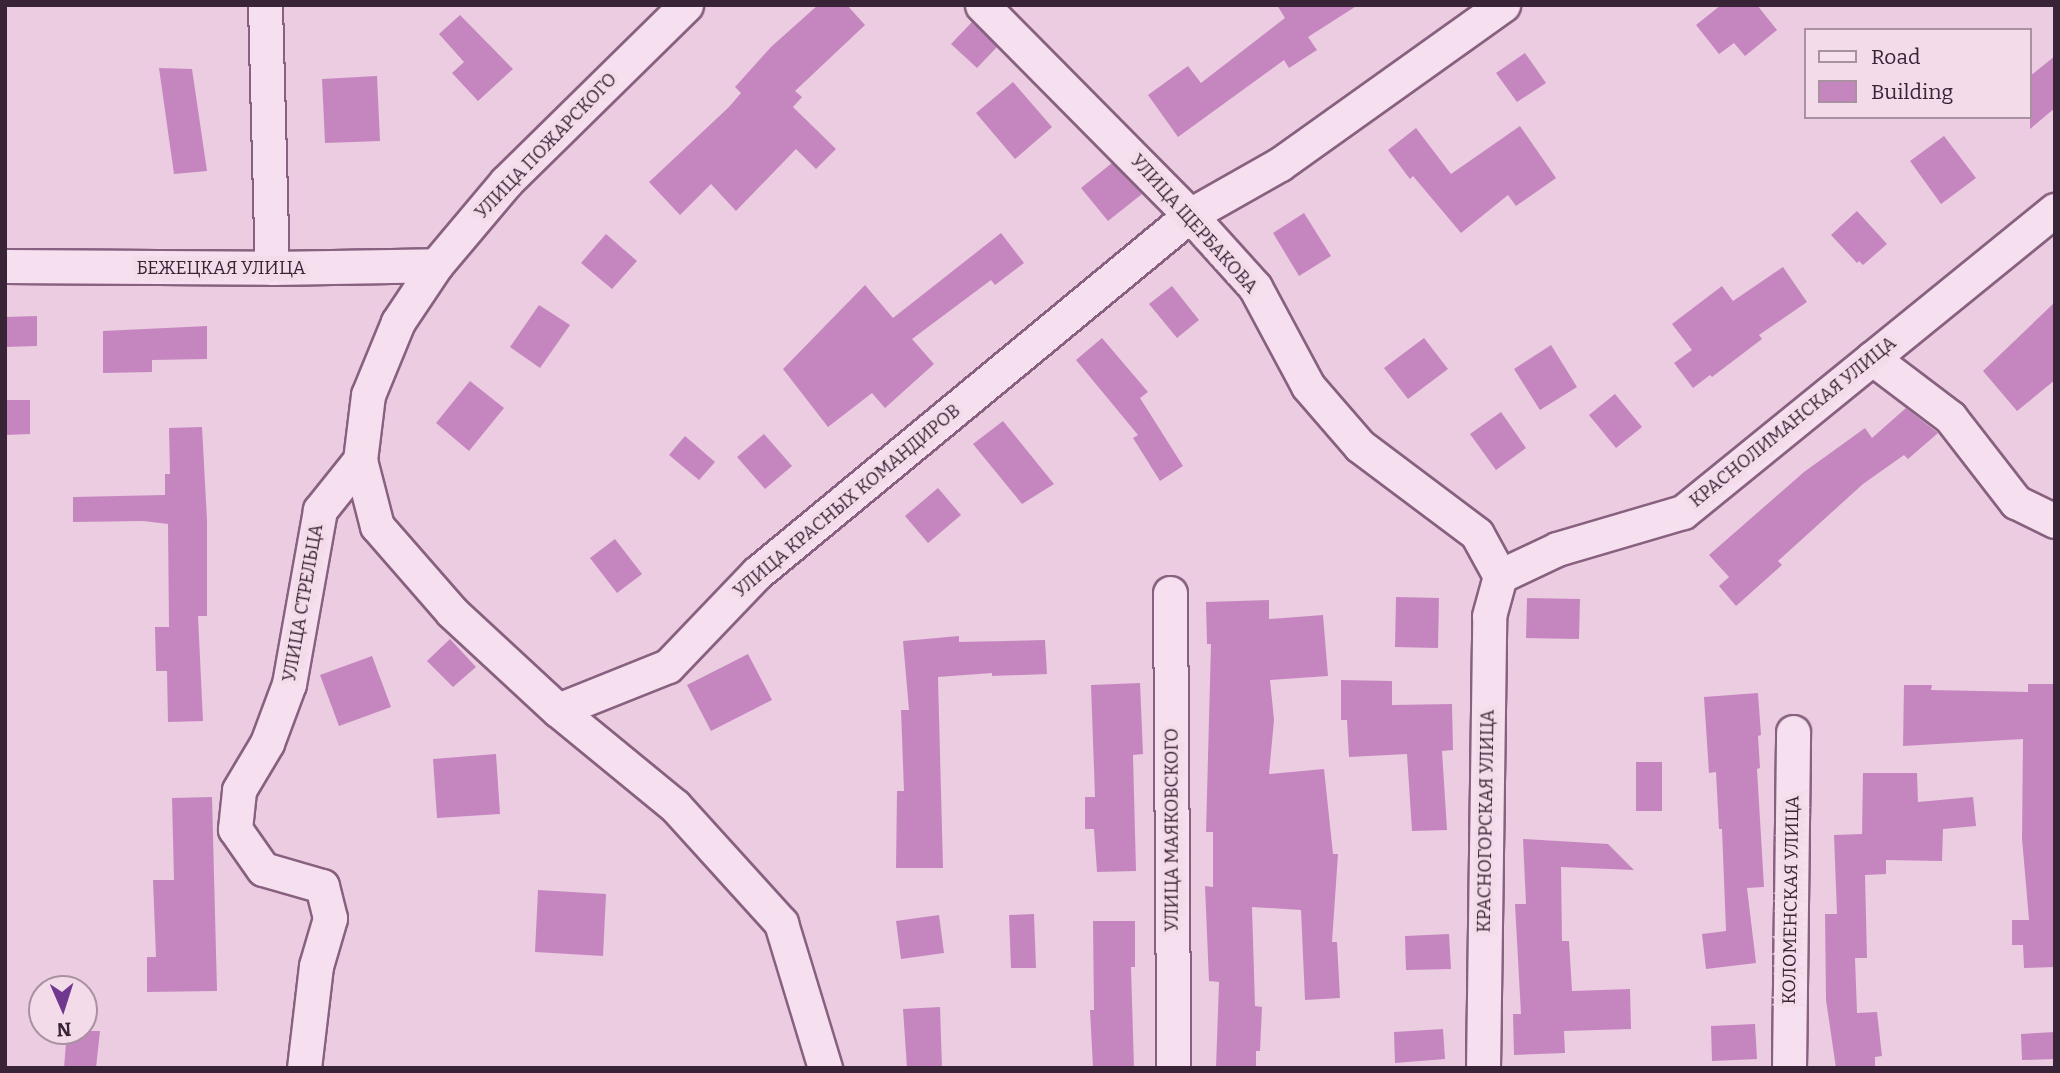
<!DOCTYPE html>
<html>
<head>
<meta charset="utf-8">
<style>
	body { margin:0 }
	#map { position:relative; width:2060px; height:1073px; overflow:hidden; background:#ebcce0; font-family:Bitter,serif }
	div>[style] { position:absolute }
	.building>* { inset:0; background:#c586c0 }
	.roads { filter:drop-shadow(2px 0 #87617f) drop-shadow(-2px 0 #87617f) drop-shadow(0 2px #87617f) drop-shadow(0 -2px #87617f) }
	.minor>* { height:33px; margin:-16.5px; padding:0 16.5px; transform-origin:16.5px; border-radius:16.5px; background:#f6dfee }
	span { translate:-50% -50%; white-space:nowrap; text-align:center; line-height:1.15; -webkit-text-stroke:7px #f3dbea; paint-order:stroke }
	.street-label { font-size:18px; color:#392336 }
	.frame { position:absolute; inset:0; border:7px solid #392336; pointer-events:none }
	.legend { position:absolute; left:1804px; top:28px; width:228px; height:91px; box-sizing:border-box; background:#f3dbea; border:2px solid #a991a2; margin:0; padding:9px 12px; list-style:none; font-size:21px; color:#392336 }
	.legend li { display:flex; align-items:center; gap:14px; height:35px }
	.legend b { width:35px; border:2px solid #a991a2 }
	.north { position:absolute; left:28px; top:975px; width:70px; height:70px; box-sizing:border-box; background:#f3dbea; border:2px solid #a991a2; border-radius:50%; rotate:177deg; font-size:19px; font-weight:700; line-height:28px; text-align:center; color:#392336 }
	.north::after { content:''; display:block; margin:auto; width:24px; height:32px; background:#71388f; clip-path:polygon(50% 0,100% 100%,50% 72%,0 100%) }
</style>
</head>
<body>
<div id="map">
	<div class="building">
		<i style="clip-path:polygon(818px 5px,847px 5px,865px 25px,795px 91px,802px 97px,793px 107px,836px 149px,816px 169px,796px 149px,736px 211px,711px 184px,680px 215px,649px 182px,729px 107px,741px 93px,735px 87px,771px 47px)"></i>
		<i style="clip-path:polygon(1277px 5px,1358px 5px,1308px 37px,1317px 50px,1289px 68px,1284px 60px,1178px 137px,1148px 95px,1188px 66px,1201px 83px,1285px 18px)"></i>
		<i style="clip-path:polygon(1721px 5px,1757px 5px,1777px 30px,1745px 56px,1734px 43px,1719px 54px,1696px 25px)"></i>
		<i style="clip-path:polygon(460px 15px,513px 69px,478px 101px,452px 73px,464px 62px,439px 34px)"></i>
		<i style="clip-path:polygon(972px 22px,997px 47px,977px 68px,951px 44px)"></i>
		<i style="clip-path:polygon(1525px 53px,1546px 83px,1517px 102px,1496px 73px)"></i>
		<i style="clip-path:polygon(2055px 56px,2055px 108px,2030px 129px,2030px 76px)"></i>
		<i style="clip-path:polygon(159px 68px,192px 69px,207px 171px,174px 174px)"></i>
		<i style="clip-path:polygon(377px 76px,380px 141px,325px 143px,322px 79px)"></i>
		<i style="clip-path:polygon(1013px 82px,1052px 127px,1015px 159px,976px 113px)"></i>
		<i style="clip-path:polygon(1520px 126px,1556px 178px,1516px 206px,1508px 195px,1461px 233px,1413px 176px,1410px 179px,1388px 150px,1416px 128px,1451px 174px)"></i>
		<i style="clip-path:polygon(1944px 136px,1976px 178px,1941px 204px,1910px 161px)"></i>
		<i style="clip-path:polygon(1112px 163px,1142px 194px,1108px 221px,1081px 188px)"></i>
		<i style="clip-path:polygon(1857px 211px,1887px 244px,1863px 265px,1859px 261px,1857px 263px,1831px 235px)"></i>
		<i style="clip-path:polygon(1304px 213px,1331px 256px,1299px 276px,1273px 233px)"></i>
		<i style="clip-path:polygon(1001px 233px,1024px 263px,995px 285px,991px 280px,912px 339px,934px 364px,885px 408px,872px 393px,828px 427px,783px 369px,865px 285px,893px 318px)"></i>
		<i style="clip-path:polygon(606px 234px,637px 261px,612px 289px,581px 263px)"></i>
		<i style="clip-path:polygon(1783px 267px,1807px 302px,1759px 335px,1762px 339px,1712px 377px,1710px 375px,1693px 388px,1674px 363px,1692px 350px,1672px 324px,1722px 286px,1733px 301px)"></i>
		<i style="clip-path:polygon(1172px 286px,1199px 320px,1177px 338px,1149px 304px)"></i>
		<i style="clip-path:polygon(2055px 302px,2055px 380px,2017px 411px,1983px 371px)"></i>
		<i style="clip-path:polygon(539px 305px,570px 325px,540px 368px,510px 347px)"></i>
		<i style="clip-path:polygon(37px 316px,37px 346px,5px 347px,5px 317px)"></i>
		<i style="clip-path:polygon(207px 326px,207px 359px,152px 360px,152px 372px,103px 373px,103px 331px)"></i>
		<i style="clip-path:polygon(1102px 338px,1148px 392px,1140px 398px,1183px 466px,1160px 481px,1133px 438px,1138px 435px,1076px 360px)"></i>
		<i style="clip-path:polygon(1424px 338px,1448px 369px,1408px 399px,1384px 368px)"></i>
		<i style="clip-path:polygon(1551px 345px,1577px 387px,1540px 410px,1514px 369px)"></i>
		<i style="clip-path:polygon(470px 381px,504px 408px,469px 451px,436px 423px)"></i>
		<i style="clip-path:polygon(1615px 394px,1642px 427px,1616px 448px,1589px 415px)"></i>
		<i style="clip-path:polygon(5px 400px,30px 400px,30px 434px,5px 435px)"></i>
		<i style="clip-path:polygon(1906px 408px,1938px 433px,1908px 459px,1904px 455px,1863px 484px,1778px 561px,1782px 565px,1736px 606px,1719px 586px,1729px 577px,1709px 555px,1804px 472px,1865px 428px,1872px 438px)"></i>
		<i style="clip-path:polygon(1501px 412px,1526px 448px,1496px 470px,1470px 434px)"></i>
		<i style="clip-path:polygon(1003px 421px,1054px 484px,1022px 504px,973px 444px)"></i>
		<i style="clip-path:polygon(202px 427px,207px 520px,207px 616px,198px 616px,203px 721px,168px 722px,167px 671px,156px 671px,155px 627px,169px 627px,168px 524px,143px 521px,73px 522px,73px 497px,165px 495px,165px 474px,170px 474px,169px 428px)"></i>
		<i style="clip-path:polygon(764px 434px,792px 466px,765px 489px,737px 457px)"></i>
		<i style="clip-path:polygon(685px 436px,715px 462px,699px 480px,669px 455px)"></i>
		<i style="clip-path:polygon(938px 488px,961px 515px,928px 543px,905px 516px)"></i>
		<i style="clip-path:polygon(615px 539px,642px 574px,617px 593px,590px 558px)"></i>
		<i style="clip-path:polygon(1396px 597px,1439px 598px,1438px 648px,1395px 647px)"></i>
		<i style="clip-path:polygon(1527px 598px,1580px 599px,1579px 639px,1526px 638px)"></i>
		<i style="clip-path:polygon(1269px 600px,1269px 619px,1323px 615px,1328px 676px,1270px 680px,1274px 720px,1269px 774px,1324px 769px,1333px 854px,1338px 854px,1332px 942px,1337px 942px,1340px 998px,1305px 1000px,1301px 910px,1252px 907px,1255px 1006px,1262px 1007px,1260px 1051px,1256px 1051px,1256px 1068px,1216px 1068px,1219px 982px,1209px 981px,1205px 886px,1213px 887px,1213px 832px,1206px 832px,1211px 644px,1207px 644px,1206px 602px)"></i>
		<i style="clip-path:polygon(959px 636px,959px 642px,1045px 640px,1047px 674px,992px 676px,992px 673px,938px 677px,943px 868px,896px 868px,897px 791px,904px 791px,901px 710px,909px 710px,903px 641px)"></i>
		<i style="clip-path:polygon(450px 639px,476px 667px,453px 687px,427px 661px)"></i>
		<i style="clip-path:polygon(748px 654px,772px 700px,711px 731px,687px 685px)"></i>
		<i style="clip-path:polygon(372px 656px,391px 707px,339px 726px,320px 675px)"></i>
		<i style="clip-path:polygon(1341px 680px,1392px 681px,1392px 705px,1452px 704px,1453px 750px,1442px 751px,1447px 830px,1412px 831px,1407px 754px,1349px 757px,1347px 720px,1341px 720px)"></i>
		<i style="clip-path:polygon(1140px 683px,1143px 754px,1133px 755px,1136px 871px,1097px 872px,1094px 829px,1085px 829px,1085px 797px,1095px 797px,1091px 685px)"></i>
		<i style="clip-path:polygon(2028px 684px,2055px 684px,2055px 967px,2024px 968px,2023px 945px,2012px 945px,2012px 920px,2029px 920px,2022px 838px,2023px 739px,1903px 746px,1904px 685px,1932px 685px,1931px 690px,2028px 692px)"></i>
		<i style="clip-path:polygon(1758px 693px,1761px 735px,1758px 736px,1760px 768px,1757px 769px,1764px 887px,1747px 888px,1756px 963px,1706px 969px,1702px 934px,1726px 931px,1722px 829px,1719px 829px,1716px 772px,1709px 773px,1704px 697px)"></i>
		<i style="clip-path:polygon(496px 754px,500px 814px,437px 818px,433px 759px)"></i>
		<i style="clip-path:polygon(1636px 762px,1662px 762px,1662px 811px,1636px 811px)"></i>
		<i style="clip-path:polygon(1863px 773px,1917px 773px,1918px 802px,1973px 797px,1976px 826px,1943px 829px,1942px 861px,1886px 860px,1886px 874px,1865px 875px,1867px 958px,1855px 958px,1857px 1013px,1877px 1012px,1882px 1056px,1875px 1057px,1875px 1068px,1836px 1068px,1826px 1000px,1825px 914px,1837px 914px,1834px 835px,1862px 834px)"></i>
		<i style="clip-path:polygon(212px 797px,217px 991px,147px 992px,147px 957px,156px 957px,153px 880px,174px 880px,172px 798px)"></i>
		<i style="clip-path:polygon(1523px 839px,1608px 844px,1634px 870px,1561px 867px,1562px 941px,1569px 941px,1572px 991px,1630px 989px,1631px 1029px,1564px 1031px,1565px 1053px,1514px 1055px,1513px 1014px,1521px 1014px,1515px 904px,1526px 904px)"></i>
		<i style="clip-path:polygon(538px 890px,606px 894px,603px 956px,535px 952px)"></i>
		<i style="clip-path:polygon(1034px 914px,1036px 968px,1011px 968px,1009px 915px)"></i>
		<i style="clip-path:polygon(939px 915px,944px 953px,901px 959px,896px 921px)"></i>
		<i style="clip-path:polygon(1093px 921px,1135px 921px,1135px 967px,1131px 967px,1134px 1068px,1093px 1068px,1090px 1010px,1094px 1010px)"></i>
		<i style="clip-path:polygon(1449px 934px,1451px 969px,1406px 970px,1405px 936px)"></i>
		<i style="clip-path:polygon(940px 1007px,942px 1068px,907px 1068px,903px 1009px)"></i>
		<i style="clip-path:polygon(1755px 1024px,1757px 1059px,1712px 1061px,1711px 1026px)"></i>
		<i style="clip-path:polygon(1443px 1029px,1445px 1059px,1395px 1063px,1394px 1032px)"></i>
		<i style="clip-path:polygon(67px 1031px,100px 1031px,96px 1068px,64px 1068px)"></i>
		<i style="clip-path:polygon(2055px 1032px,2055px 1059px,2022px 1060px,2021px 1034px)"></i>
	</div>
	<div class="roads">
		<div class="minor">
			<i style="left:265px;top:5px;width:263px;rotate:88.5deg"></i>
			<i style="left:686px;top:5px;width:252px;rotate:135.5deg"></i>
			<i style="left:506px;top:182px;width:109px;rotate:130.1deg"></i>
			<i style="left:436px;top:265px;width:69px;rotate:123.7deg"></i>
			<i style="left:398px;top:322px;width:79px;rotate:112.3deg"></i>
			<i style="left:368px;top:395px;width:65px;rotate:97deg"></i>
			<i style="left:360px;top:460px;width:68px;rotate:75.6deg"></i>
			<i style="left:377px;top:526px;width:114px;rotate:48.9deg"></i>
			<i style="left:452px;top:612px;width:144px;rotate:42.8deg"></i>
			<i style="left:558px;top:710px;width:151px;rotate:39.4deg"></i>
			<i style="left:675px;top:806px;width:158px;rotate:47.8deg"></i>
			<i style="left:781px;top:923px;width:152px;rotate:73.1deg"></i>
			<i style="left:982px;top:5px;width:296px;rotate:45.3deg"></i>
			<i style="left:1190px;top:215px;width:97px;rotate:47.9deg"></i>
			<i style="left:1255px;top:287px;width:112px;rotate:61.8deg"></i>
			<i style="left:1308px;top:386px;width:79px;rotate:49.1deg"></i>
			<i style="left:1360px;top:446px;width:146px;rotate:36.9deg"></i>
			<i style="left:1477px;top:534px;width:48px;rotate:61.3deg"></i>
			<i style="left:5px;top:266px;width:267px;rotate:0.4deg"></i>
			<i style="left:272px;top:268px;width:164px;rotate:-1deg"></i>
			<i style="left:1872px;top:358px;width:98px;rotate:37.1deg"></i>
			<i style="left:1950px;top:417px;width:108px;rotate:52.2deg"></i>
			<i style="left:2016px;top:502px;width:43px;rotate:26deg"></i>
			<i style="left:1500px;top:576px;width:63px;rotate:-25.3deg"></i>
			<i style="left:1557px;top:549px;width:131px;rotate:-16.4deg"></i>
			<i style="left:1683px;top:512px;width:479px;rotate:-39.1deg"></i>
			<i style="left:1170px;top:593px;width:475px;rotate:89.6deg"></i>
			<i style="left:558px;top:710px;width:118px;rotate:-21.8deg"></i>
			<i style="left:668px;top:666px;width:129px;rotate:-46.3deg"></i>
			<i style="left:757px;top:573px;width:562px;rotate:-39.58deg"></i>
			<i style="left:1190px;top:215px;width:103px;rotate:-29.5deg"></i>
			<i style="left:1280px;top:164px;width:274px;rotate:-35.5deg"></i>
			<i style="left:304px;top:1068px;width:103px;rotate:-83.3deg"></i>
			<i style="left:316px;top:966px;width:50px;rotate:-73.7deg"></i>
			<i style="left:330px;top:918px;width:33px;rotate:-104deg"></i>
			<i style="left:322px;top:886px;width:61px;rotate:-163.9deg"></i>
			<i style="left:263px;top:869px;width:49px;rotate:-125deg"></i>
			<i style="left:235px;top:829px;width:39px;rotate:-84deg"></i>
			<i style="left:239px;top:790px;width:55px;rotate:-59.2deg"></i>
			<i style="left:267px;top:743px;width:63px;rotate:-69.6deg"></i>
			<i style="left:289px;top:684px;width:177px;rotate:-79.9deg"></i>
			<i style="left:320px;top:510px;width:64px;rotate:-51.3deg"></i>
			<i style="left:1483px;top:1068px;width:452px;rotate:-89.2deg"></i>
			<i style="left:1489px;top:616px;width:41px;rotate:-74.6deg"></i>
			<i style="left:1789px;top:1068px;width:336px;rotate:-89.3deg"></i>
		</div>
	</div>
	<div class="street-label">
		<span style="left:546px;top:146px;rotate:-46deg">УЛИЦА ПОЖАРСКОГО</span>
		<span style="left:1194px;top:224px;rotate:48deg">УЛИЦА ЩЕРБАКОВА</span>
		<span style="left:221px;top:268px">БЕЖЕЦКАЯ УЛИЦА</span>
		<span style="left:1793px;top:422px;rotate:-39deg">КРАСНОЛИМАНСКАЯ УЛИЦА</span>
		<span style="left:847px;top:501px;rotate:-40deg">УЛИЦА КРАСНЫХ КОМАНДИРОВ</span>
		<span style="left:303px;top:603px;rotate:-80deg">УЛИЦА СТРЕЛЬЦА</span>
		<span style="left:1486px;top:821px;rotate:-89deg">КРАСНОГОРСКАЯ УЛИЦА</span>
		<span style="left:1172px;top:830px;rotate:-90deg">УЛИЦА МАЯКОВСКОГО</span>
		<span style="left:1791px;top:900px;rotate:-89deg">КОЛОМЕНСКАЯ УЛИЦА</span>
	</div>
	<div class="frame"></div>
	<ul class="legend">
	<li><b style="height:9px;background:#f6dfee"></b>Road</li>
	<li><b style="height:19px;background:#c586c0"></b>Building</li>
	</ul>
	<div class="north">N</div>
</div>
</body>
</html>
